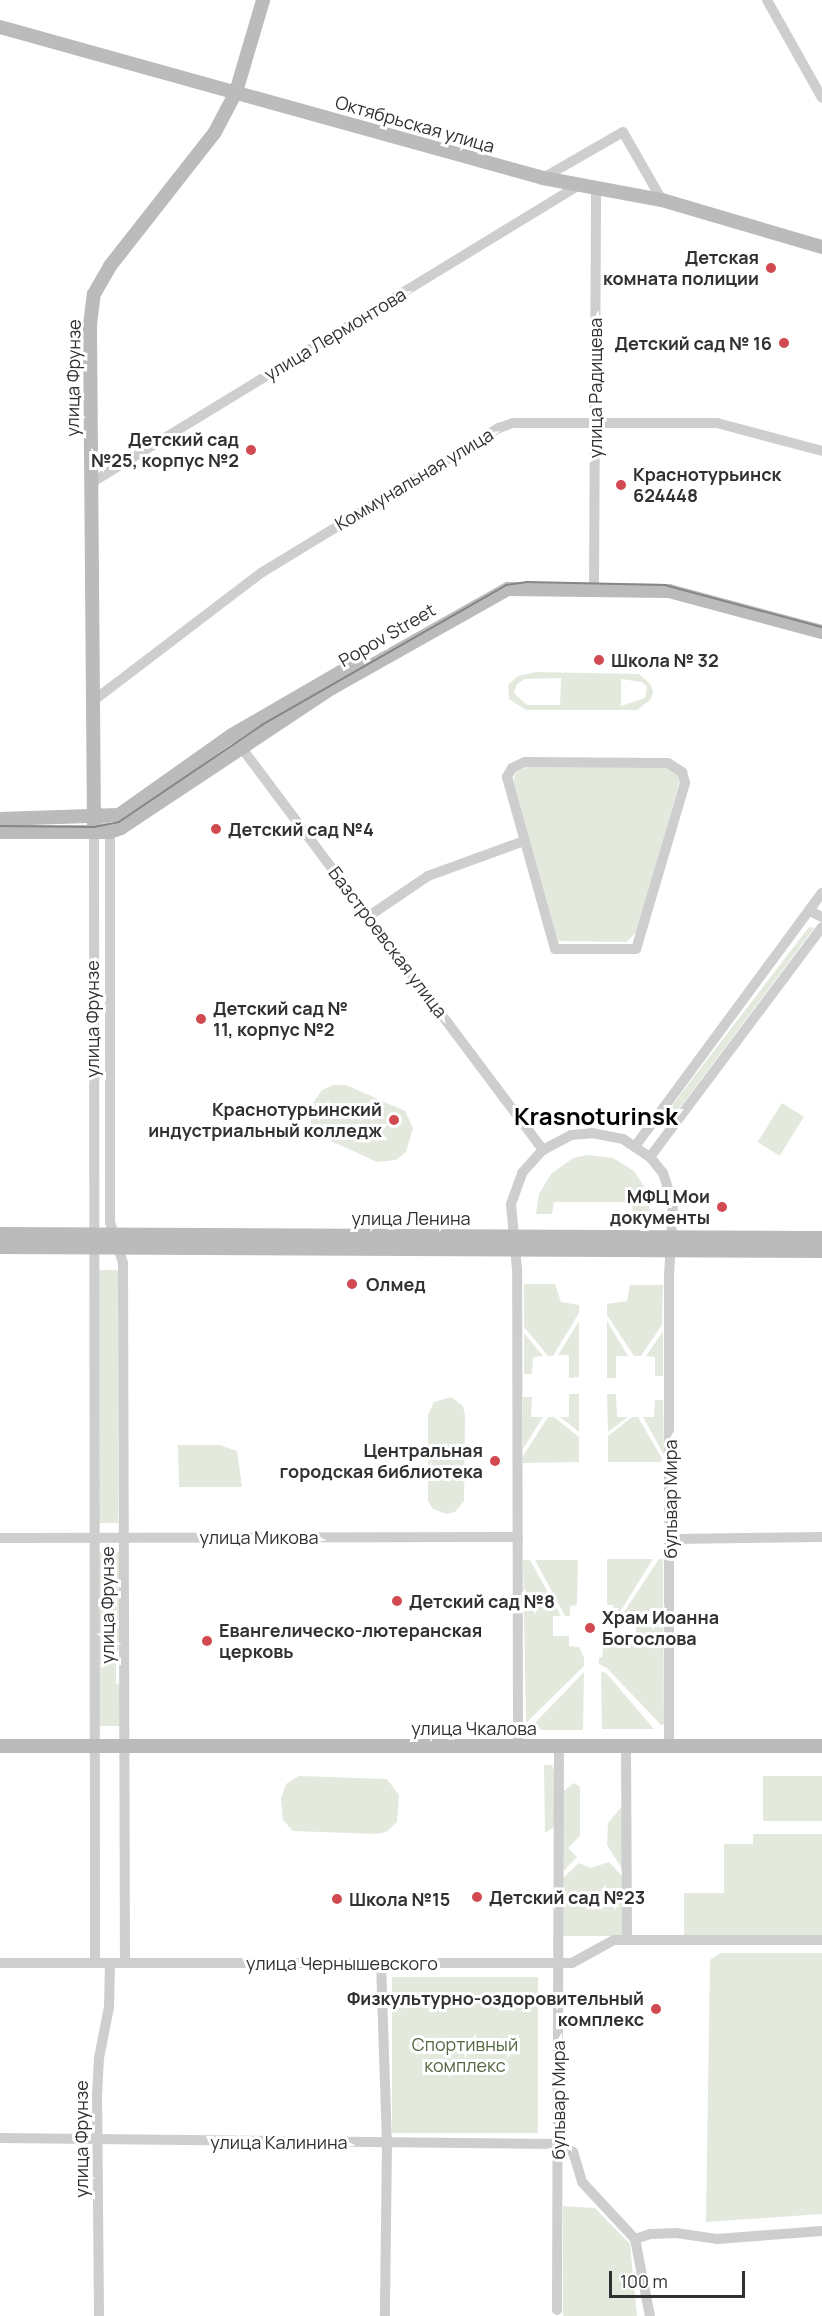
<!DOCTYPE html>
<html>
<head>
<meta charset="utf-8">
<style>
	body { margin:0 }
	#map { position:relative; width:822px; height:2316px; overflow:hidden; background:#fff; font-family:Manrope,sans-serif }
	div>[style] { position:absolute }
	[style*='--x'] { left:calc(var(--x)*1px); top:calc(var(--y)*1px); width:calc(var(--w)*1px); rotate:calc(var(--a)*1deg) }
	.green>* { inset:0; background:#e4e9de; transform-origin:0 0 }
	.street>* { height:10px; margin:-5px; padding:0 5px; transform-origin:5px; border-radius:5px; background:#cecece }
	.secondary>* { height:14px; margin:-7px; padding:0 7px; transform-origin:7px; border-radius:7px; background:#bbb }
	.tram>* { height:1.5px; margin:-0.75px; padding:0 0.75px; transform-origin:0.75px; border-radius:0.75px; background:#868686 }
	.dots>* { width:16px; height:16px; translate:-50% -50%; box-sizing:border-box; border:3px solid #fff; border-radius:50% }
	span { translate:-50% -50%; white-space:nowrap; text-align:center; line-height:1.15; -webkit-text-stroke:6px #fff; paint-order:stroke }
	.street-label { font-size:18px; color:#313131 }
	.poi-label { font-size:18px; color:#313131; font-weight:700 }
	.right { translate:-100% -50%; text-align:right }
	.left { translate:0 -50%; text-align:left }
	.park-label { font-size:18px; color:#546843 }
	.district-label { font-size:24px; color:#000; font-weight:700 }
	.scale { position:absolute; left:609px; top:2271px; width:136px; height:27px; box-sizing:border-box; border:3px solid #313131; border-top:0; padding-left:8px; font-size:18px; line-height:21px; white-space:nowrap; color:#313131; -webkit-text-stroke:4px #fff; paint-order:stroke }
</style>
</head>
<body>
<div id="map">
	<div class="green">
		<i style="clip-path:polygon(evenodd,536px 672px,639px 674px,651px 685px,653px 692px,651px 699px,637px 710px,526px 710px,509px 699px,508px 685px,518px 676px,536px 672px,561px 678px,560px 705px,527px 705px,514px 693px,517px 684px,525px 679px,561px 678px,536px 672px,621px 679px,642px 682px,647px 687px,645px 698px,621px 706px,621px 679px)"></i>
		<i style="clip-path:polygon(527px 767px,667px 767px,678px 775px,679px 784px,637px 931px,627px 942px,558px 941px,513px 781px,516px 772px)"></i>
		<i style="clip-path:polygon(809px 927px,814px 928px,673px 1117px,667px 1112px)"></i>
		<i style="clip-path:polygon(333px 1085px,346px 1085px,405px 1111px,413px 1128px,406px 1152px,396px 1160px,377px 1162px,318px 1135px,311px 1125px,311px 1106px,322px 1090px)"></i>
		<i style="left:782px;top:1103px;width:26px;height:46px;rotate:32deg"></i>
		<i style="clip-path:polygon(587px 1155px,613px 1158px,634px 1171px,647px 1191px,650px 1213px,633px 1214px,632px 1202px,554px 1202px,552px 1214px,536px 1214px,539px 1194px,551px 1174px,573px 1158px)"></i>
		<i style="left:99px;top:1270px;width:19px;height:253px"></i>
		<i style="clip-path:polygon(524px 1284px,555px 1284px,561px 1302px,579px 1305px,579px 1313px,553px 1356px,548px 1356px,524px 1327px)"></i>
		<i style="clip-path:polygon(630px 1285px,663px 1285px,662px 1325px,641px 1356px,634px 1356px,607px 1315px,607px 1304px,627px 1301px)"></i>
		<i style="clip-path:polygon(579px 1321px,579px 1377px,569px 1378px,569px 1355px,558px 1355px)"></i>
		<i style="clip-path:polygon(607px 1321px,628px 1356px,616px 1356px,616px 1378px,607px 1378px)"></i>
		<i style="clip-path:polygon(663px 1331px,663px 1376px,655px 1376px,655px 1357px,646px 1356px)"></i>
		<i style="clip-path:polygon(524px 1333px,543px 1356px,533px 1357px,532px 1374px,524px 1374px)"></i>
		<i style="clip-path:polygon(569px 1394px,579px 1394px,579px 1432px,560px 1417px,569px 1417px)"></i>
		<i style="clip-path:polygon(607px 1394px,616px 1394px,617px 1417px,628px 1417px,608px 1432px)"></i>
		<i style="clip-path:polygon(451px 1397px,463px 1406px,465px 1415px,464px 1501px,455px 1512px,446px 1514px,433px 1509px,428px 1501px,428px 1415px,434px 1402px)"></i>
		<i style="clip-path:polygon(523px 1397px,532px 1397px,531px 1417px,543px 1417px,523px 1449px)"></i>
		<i style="clip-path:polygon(655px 1400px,663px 1400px,664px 1455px,643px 1417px,654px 1417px)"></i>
		<i style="clip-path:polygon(548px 1417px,554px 1417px,579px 1437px,579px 1462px,523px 1463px,523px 1456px)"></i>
		<i style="clip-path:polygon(632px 1417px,638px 1417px,664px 1462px,608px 1462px,608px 1436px)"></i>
		<i style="clip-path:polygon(178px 1445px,220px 1445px,237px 1451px,242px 1487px,179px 1487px)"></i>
		<i style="clip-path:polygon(99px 1552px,123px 1552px,122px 1648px,116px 1651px,116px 1683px,121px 1686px,121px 1726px,99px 1726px)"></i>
		<i style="clip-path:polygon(607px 1559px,653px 1559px,618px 1615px,613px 1615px,613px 1605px,607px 1605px)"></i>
		<i style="clip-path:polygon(659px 1559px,663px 1559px,664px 1724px,661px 1725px,607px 1668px,599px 1664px,599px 1658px,602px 1657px,603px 1647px,614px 1647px,613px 1638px,636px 1637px,636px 1615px,622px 1615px)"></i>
		<i style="clip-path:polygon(523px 1560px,530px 1560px,561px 1616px,553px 1616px,553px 1636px,569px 1636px,569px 1646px,579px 1647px,584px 1658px,584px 1666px,526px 1723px)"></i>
		<i style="clip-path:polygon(535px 1560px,578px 1560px,577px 1605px,570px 1606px,570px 1616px,565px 1616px)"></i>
		<i style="clip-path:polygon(601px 1671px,607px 1674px,654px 1729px,602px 1729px)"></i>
		<i style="clip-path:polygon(584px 1672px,583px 1730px,531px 1730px,530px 1728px)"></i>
		<i style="clip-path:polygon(544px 1765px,552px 1765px,554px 1771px,554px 1827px,545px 1833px)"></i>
		<i style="clip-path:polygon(299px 1776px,387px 1779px,399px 1795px,397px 1822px,386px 1832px,376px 1834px,293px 1831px,283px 1820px,281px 1798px,286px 1784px)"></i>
		<i style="left:763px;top:1776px;width:59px;height:45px"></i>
		<i style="clip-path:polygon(574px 1783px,580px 1787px,580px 1836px,568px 1848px,577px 1857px,562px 1873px,562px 1792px)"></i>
		<i style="clip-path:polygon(623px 1805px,623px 1870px,607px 1845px,608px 1823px)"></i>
		<i style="clip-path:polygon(753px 1834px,822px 1834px,822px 1935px,684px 1935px,684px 1893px,724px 1893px,724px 1844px,753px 1844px)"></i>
		<i style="clip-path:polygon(609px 1862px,622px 1876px,623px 1936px,562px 1936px,562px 1879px,579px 1863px,591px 1868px)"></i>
		<i style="clip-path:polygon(720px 1953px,822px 1953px,822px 2214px,706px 2222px,710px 1960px)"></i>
		<i style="left:392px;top:1977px;width:146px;height:156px"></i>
		<i style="clip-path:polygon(563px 2206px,595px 2208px,630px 2244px,637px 2316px,563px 2316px)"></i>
	</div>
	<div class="street">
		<i style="--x:767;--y:0;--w:112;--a:60.7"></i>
		<i style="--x:543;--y:178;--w:92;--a:-29.9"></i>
		<i style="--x:623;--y:132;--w:78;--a:60.2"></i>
		<i style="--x:91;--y:483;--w:572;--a:-31.41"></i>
		<i style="--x:594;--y:588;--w:400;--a:-89.7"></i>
		<i style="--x:93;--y:701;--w:211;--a:-37.3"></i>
		<i style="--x:261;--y:573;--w:279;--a:-31.4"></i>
		<i style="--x:499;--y:428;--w:15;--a:-20"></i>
		<i style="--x:513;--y:423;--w:204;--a:0"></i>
		<i style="--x:717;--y:423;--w:109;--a:14.9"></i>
		<i style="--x:232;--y:735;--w:519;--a:53.15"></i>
		<i style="--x:525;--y:762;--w:143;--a:0.4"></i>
		<i style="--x:668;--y:763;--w:17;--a:33"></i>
		<i style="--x:682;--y:772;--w:11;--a:75"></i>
		<i style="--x:685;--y:783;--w:173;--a:106.4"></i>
		<i style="--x:636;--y:949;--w:81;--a:180"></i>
		<i style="--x:555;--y:949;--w:179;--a:-105.6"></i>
		<i style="--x:507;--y:777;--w:10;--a:-61"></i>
		<i style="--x:512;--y:768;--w:14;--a:-25"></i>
		<i style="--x:98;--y:811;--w:24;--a:60"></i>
		<i style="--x:110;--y:832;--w:390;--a:90"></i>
		<i style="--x:110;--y:1222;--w:43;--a:72.4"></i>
		<i style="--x:123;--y:1263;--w:700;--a:89.84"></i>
		<i style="--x:94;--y:832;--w:1131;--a:89.95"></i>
		<i style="--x:810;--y:911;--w:13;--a:27"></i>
		<i style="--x:369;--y:916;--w:71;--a:-34.1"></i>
		<i style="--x:428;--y:876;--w:102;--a:-20"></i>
		<i style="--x:636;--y:1145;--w:313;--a:-53.6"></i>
		<i style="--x:650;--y:1157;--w:287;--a:-53.2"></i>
		<i style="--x:0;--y:1538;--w:518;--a:-0.11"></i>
		<i style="--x:671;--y:1539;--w:151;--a:-0.8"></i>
		<i style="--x:518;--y:1746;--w:477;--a:-90.1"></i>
		<i style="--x:517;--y:1269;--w:65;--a:-95.3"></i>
		<i style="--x:511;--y:1204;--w:33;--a:-70"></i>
		<i style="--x:522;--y:1173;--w:31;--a:-48"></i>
		<i style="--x:543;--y:1150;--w:32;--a:-28"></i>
		<i style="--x:571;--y:1135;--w:21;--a:-5"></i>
		<i style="--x:592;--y:1133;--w:32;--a:11"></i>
		<i style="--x:623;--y:1139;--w:32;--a:34"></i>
		<i style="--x:650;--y:1157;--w:21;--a:51"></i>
		<i style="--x:663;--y:1173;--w:32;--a:72"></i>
		<i style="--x:673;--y:1203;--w:74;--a:93.1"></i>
		<i style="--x:669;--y:1277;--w:469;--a:90"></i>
		<i style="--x:626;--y:1746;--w:194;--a:89.7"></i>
		<i style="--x:0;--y:1963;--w:572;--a:0"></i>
		<i style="--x:572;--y:1963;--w:48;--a:-28.7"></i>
		<i style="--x:614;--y:1940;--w:208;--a:0"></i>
		<i style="--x:381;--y:1963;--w:180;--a:88.1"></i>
		<i style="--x:387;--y:2143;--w:173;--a:90.7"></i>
		<i style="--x:0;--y:2138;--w:557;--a:0.62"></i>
		<i style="--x:557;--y:2144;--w:18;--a:27"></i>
		<i style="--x:573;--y:2152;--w:31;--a:73"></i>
		<i style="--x:582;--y:2182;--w:78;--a:47.1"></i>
		<i style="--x:635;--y:2239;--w:78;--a:79"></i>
		<i style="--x:635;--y:2239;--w:16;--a:-18"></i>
		<i style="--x:650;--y:2234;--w:26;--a:-2"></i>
		<i style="--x:676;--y:2233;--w:41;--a:8.3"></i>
		<i style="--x:717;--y:2239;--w:105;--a:-4.4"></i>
		<i style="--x:557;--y:2310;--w:564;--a:-89.8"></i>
		<i style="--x:99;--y:2316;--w:220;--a:-90.5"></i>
		<i style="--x:97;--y:2096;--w:38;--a:-87"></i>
		<i style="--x:99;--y:2058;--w:52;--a:-78.9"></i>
		<i style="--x:109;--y:2007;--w:44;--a:-88.7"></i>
	</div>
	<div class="secondary">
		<i style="--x:0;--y:27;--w:564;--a:15.54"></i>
		<i style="--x:543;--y:178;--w:121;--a:10.5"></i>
		<i style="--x:662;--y:200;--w:167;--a:16.4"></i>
		<i style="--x:0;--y:819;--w:119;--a:-1.9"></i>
		<i style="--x:119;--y:815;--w:138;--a:-35.3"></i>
		<i style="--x:232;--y:735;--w:146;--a:-30.1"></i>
		<i style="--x:94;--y:827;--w:502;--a:-90.46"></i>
		<i style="--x:90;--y:325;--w:31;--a:-83"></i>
		<i style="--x:94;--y:294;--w:32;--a:-60"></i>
		<i style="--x:110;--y:266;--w:170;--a:-51.9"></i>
		<i style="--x:215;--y:132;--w:45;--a:-62.3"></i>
		<i style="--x:236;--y:92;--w:96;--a:-73.6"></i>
		<i style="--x:0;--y:832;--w:110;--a:0"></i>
		<i style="--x:110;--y:832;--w:12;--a:-20"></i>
		<i style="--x:121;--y:828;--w:253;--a:-33.6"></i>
		<i style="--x:332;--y:688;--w:202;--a:-29.4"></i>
		<i style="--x:508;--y:589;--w:161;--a:0.7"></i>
		<i style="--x:669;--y:591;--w:158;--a:15"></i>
		<i style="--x:0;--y:1234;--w:822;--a:0.28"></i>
		<i style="--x:0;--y:1247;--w:822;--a:0.28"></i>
		<i style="--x:0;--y:1746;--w:822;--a:0"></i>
	</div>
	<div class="tram">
		<i style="--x:0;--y:826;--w:94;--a:0.6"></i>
		<i style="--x:94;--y:827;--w:25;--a:-11"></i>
		<i style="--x:119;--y:822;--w:173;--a:-34.1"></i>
		<i style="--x:262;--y:725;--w:281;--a:-29.8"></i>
		<i style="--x:506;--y:585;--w:21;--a:-8"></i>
		<i style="--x:527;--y:582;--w:138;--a:1.2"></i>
		<i style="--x:665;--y:585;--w:163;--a:15"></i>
	</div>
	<div class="dots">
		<i style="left:771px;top:268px;background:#d24a51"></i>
		<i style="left:784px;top:343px;background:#d24a51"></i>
		<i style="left:251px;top:450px;background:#d24a51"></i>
		<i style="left:621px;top:485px;background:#d24a51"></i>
		<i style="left:599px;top:660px;background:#d24a51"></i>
		<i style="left:216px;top:829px;background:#d24a51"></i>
		<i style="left:201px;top:1019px;background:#d24a51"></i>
		<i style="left:394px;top:1120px;background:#d24a51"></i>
		<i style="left:722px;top:1207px;background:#d24a51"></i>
		<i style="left:352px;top:1284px;background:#d24a51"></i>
		<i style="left:495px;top:1461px;background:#d24a51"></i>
		<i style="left:397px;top:1601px;background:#d24a51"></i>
		<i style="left:590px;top:1628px;background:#d24a51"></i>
		<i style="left:207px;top:1641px;background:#d24a51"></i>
		<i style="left:477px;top:1897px;background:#d24a51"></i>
		<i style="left:337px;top:1899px;background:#d24a51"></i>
		<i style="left:656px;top:2009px;background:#d24a51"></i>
	</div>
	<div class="street-label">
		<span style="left:415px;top:124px;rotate:16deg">Октябрьская улица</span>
		<span style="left:335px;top:334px;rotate:-31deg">улица Лермонтова</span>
		<span style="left:73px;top:378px;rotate:-89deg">улица Фрунзе</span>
		<span style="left:595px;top:388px;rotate:-90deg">улица Радищева</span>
		<span style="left:414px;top:479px;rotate:-31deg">Коммунальная улица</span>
		<span style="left:387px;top:635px;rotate:-30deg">Popov Street</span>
		<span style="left:388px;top:942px;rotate:53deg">Базстроевская улица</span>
		<span style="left:92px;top:1019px;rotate:-90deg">улица Фрунзе</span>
		<span style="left:411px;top:1218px">улица Ленина</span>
		<span style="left:670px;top:1499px;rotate:-90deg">бульвар Мира</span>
		<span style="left:259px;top:1537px">улица Микова</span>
		<span style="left:107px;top:1605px;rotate:-90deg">улица Фрунзе</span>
		<span style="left:474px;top:1728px">улица Чкалова</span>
		<span style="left:342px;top:1963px">улица Чернышевского</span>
		<span style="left:558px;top:2100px;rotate:-90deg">бульвар Мира</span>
		<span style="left:81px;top:2139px;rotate:-90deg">улица Фрунзе</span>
		<span style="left:279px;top:2142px">улица Калинина</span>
	</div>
	<div class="poi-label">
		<span class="right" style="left:759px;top:268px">Детская<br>комната полиции</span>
		<span class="right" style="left:772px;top:343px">Детский сад № 16</span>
		<span class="right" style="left:239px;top:450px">Детский сад<br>№25, корпус №2</span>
		<span class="left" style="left:633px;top:485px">Краснотурьинск<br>624448</span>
		<span class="left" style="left:611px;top:660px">Школа № 32</span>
		<span class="left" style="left:228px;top:829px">Детский сад №4</span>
		<span class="left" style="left:213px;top:1019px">Детский сад №<br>11, корпус №2</span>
		<span class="right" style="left:382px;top:1120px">Краснотурьинский<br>индустриальный колледж</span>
		<span class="right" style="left:710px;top:1207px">МФЦ Мои<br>документы</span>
		<span class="left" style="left:366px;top:1284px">Олмед</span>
		<span class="right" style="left:483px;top:1461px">Центральная<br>городская библиотека</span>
		<span class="left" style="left:409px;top:1601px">Детский сад №8</span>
		<span class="left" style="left:602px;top:1628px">Храм Иоанна<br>Богослова</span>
		<span class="left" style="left:219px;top:1641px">Евангелическо-лютеранская<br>церковь</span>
		<span class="left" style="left:489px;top:1897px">Детский сад №23</span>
		<span class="left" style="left:349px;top:1899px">Школа №15</span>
		<span class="right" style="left:644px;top:2009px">Физкультурно-оздоровительный<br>комплекс</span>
	</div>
	<div class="park-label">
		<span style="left:465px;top:2055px">Спортивный<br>комплекс</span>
	</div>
	<div class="district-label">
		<span style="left:596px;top:1116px">Krasnoturinsk</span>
	</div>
	<div class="scale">100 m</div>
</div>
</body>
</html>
